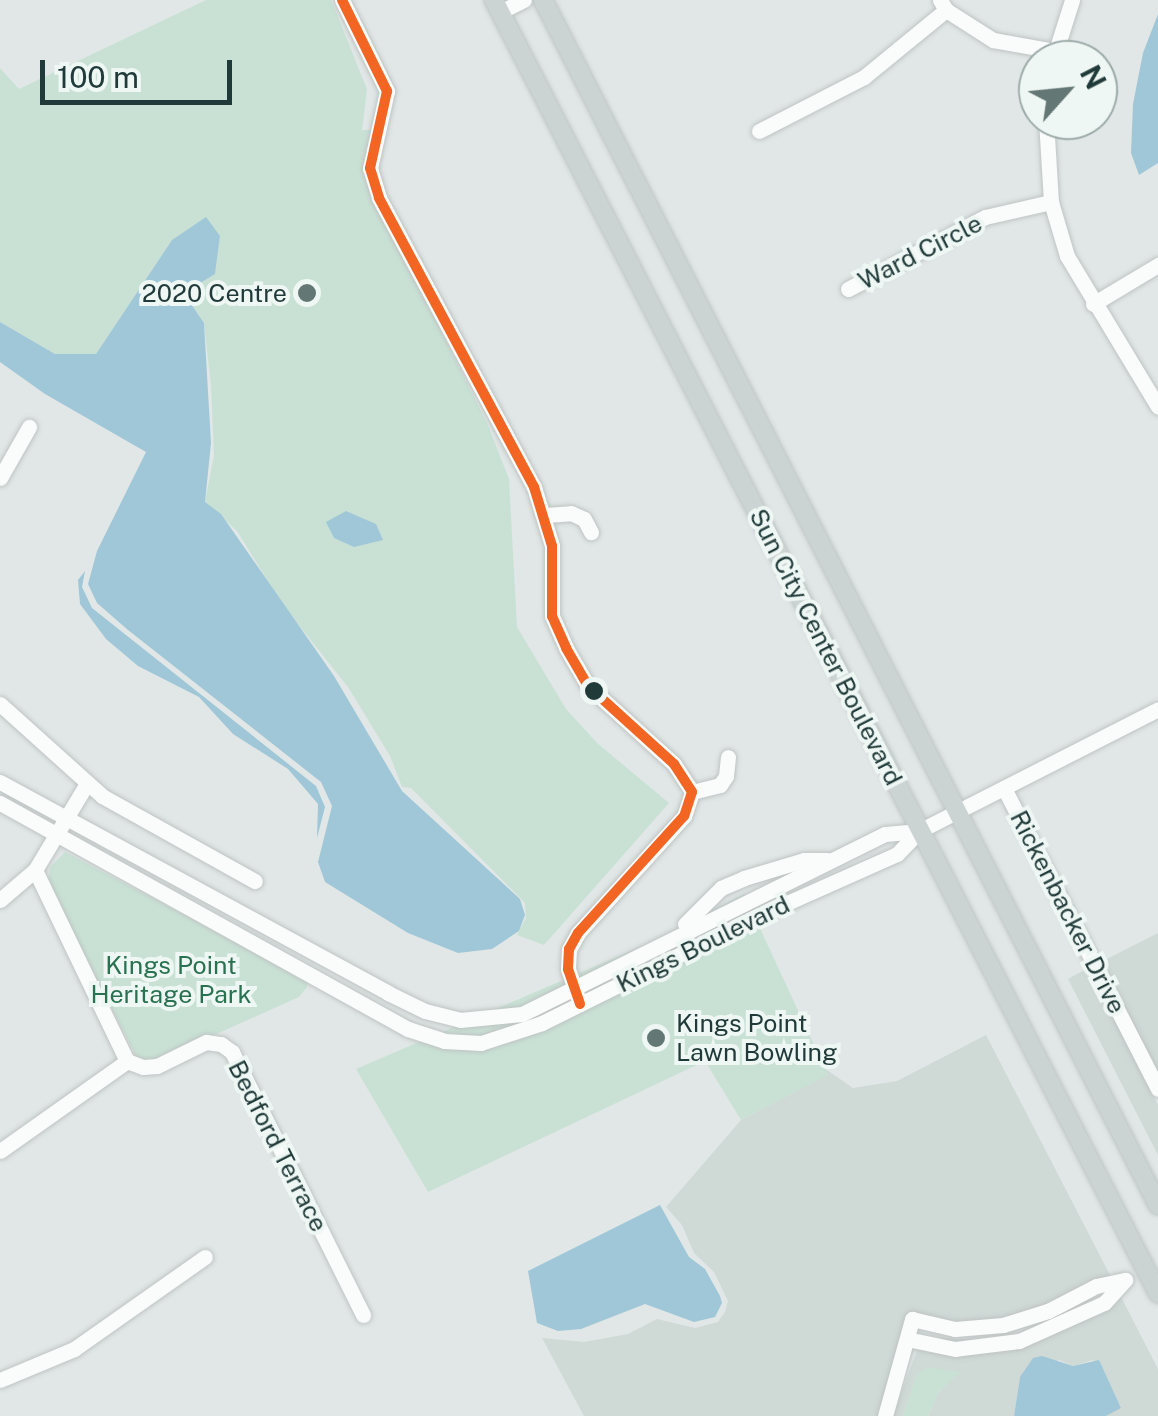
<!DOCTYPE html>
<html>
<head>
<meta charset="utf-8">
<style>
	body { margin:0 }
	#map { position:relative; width:1158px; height:1416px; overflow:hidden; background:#e1e7e6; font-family:"Public Sans",sans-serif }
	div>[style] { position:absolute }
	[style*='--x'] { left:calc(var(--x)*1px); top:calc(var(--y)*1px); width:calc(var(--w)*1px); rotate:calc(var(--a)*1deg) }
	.built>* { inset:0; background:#cfd9d6 }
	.green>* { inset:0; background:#c9e1d5 }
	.water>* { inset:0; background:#a0c7d7 }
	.roads { filter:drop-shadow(0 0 2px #bec4c3) drop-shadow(0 0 2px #bec4c3) }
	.minor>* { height:15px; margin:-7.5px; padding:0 7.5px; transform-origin:7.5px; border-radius:7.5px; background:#fafbfb }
	.major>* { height:18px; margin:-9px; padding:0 9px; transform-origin:9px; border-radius:9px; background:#ccd4d3 }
	.bus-1>* { height:10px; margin:-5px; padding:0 5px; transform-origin:5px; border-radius:5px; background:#f26522 }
	.dots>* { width:28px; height:28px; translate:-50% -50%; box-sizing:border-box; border:5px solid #eff7f4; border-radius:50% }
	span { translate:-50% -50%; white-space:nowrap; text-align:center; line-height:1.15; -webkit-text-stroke:8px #eff7f4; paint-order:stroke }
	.street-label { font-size:25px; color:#1f3a38 }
	.poi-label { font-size:25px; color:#1f3a38 }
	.right { translate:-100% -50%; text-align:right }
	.left { translate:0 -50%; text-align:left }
	.park-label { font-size:25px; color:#297251 }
	.north { position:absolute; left:1018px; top:40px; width:100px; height:100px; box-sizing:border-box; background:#eff7f4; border:2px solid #9caba9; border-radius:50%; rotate:63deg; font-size:28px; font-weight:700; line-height:40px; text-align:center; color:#1f3a38 }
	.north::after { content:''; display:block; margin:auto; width:35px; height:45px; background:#637775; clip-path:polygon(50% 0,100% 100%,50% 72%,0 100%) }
	.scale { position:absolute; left:40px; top:60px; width:192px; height:45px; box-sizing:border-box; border:5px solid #1f3a38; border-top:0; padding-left:12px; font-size:30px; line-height:35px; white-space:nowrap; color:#1f3a38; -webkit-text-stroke:8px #eff7f4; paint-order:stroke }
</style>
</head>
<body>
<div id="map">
	<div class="built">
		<i style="clip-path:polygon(1158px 933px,1158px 1072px,1101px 962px)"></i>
		<i style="clip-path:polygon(1088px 968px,1158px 1105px,1158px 1155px,1068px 979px)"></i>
		<i style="clip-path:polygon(986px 1035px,1112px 1279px,1004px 1327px,914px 1322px,878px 1416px,584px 1416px,542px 1338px,584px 1342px,628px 1334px,657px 1319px,695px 1328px,718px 1322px,725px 1312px,728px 1301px,714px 1272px,694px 1253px,682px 1225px,666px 1207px,741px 1120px,827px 1075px,824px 1068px,853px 1088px,897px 1081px)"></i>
		<i style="clip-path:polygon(1118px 1291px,1158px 1369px,1158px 1416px,1106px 1416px,1121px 1407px,1093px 1360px,1073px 1366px,1059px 1360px,1020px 1377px,1014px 1416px,928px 1416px,939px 1392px,960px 1372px,917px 1374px,903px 1416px,893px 1416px,922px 1337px,1003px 1341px)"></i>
	</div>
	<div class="green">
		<i style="clip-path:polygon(206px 0,331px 0,367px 89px,362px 130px,373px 130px,368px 185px,487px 423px,509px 479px,517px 627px,566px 709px,597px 743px,669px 803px,544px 945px,517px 935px,526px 918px,525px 903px,411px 788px,402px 787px,390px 756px,348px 687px,282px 604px,237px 531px,205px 502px,214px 455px,211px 386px,204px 323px,191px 304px,197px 285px,215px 273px,220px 236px,172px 240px,96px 354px,55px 354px,0 322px,0 68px,19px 89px)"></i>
		<i style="clip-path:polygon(65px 852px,308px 980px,307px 987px,299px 997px,154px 1062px,144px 1062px,136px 1056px,48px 884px,50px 867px)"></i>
		<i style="clip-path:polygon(744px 894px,828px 1075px,741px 1120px,705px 1061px,428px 1192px,356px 1069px,647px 944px)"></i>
		<i style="clip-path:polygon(927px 1367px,961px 1372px,939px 1392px,928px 1416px,903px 1416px,917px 1374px)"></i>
	</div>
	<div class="water">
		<i style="clip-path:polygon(1158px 14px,1158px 163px,1139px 175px,1131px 153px,1133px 104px,1143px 53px)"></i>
		<i style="clip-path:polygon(206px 217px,220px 236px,215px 274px,197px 285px,191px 304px,204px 323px,211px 443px,205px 502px,221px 514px,334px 676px,402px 791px,520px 899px,525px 915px,519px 931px,492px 949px,458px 953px,408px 933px,325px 882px,318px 862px,332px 806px,321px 782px,128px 630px,97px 603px,88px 584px,97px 551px,146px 452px,45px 394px,0 362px,0 322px,55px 354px,96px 354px,172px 240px)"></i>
		<i style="clip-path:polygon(346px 511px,376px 524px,383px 540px,354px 547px,334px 538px,326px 522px)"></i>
		<i style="clip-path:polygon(85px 571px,82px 587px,92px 608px,316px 786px,325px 807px,317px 838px,318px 804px,288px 769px,233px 734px,199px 697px,138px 666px,106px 639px,80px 604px,78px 580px)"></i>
		<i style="clip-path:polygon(660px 1205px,689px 1257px,705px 1269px,720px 1296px,722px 1303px,715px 1317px,694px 1322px,645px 1304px,581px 1329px,558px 1331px,537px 1323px,528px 1271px)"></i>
		<i style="clip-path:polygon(1042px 1356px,1073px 1366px,1099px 1360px,1121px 1408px,1106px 1416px,1014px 1416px,1020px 1377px,1033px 1358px)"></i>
	</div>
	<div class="roads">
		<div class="minor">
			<i style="--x:342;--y:0;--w:102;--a:63.7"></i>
			<i style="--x:387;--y:91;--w:79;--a:102.4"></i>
			<i style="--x:370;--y:168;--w:31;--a:73"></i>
			<i style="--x:379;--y:198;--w:328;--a:61.8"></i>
			<i style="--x:534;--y:487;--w:62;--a:73"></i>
			<i style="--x:552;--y:546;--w:70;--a:90"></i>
			<i style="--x:552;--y:616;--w:35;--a:66"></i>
			<i style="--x:566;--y:648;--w:44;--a:59.9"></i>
			<i style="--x:588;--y:686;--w:116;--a:42.2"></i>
			<i style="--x:674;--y:764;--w:33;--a:57"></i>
			<i style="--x:692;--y:792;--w:25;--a:108"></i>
			<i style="--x:684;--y:816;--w:158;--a:132.2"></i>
			<i style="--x:578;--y:933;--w:18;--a:119"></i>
			<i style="--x:569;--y:949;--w:20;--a:93"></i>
			<i style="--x:568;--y:969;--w:37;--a:71"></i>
			<i style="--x:940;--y:0;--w:12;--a:59"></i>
			<i style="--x:946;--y:10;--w:56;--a:32.6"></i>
			<i style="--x:993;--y:40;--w:62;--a:10.2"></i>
			<i style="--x:500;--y:12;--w:27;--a:-27"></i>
			<i style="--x:1053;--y:60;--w:63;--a:-72.4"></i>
			<i style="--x:1046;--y:120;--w:82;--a:86.5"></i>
			<i style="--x:1051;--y:202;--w:56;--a:73.5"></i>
			<i style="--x:1067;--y:256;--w:176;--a:58.9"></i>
			<i style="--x:759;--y:131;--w:118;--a:-27.2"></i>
			<i style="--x:864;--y:77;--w:106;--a:-39.3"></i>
			<i style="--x:848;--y:289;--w:155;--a:-27.7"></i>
			<i style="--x:985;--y:217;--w:68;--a:-12.8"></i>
			<i style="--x:1093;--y:304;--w:76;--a:-31"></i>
			<i style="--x:0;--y:478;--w:59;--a:-60.4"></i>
			<i style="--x:545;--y:515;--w:26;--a:-4"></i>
			<i style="--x:571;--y:513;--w:14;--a:25"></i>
			<i style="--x:584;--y:519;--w:15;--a:62"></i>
			<i style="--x:0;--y:704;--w:137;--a:42"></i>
			<i style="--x:102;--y:796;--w:175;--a:29.1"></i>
			<i style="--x:0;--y:782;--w:442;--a:28.5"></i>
			<i style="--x:388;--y:993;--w:41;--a:25.9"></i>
			<i style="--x:425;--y:1011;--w:36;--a:14"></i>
			<i style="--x:460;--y:1020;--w:62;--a:-5.5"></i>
			<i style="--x:522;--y:1014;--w:405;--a:-26.4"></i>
			<i style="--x:885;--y:834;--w:34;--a:-5"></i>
			<i style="--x:1004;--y:788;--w:338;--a:62.9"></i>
			<i style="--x:692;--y:792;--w:29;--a:-14"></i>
			<i style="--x:720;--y:785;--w:11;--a:-56"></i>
			<i style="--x:726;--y:776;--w:19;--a:-84"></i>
			<i style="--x:0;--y:803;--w:466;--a:29"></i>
			<i style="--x:408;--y:1029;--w:38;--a:18"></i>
			<i style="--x:444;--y:1041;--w:37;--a:3"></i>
			<i style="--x:481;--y:1043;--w:64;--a:-18.2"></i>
			<i style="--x:542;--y:1023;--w:243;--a:-26.4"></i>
			<i style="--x:760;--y:915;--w:150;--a:-24"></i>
			<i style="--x:897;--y:854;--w:32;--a:-46"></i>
			<i style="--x:919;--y:831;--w:268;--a:-27"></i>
			<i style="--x:35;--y:870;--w:212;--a:64.3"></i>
			<i style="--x:127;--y:1061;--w:17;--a:21"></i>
			<i style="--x:143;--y:1067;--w:14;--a:-4"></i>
			<i style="--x:157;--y:1066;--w:55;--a:-26.1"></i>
			<i style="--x:206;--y:1042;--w:15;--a:8"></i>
			<i style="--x:221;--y:1044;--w:14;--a:36"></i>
			<i style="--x:232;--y:1052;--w:294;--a:63.5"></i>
			<i style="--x:0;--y:900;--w:46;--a:-40.6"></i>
			<i style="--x:35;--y:870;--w:99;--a:-59"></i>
			<i style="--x:685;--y:924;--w:51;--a:-45"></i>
			<i style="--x:721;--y:888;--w:25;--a:-23"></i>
			<i style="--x:744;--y:878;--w:63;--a:-16.7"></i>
			<i style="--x:804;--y:860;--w:23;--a:0"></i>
			<i style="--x:0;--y:1151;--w:156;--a:-35.3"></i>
			<i style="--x:0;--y:1380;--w:80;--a:-22.7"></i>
			<i style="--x:74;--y:1349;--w:160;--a:-35.1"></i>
			<i style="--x:885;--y:1416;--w:101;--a:-74.4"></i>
			<i style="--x:912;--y:1319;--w:44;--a:13.1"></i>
			<i style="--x:955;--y:1329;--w:48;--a:-4.8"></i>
			<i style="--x:1003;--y:1325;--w:47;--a:-17.3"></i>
			<i style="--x:1048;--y:1311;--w:54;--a:-27.5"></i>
			<i style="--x:1096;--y:1286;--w:30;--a:-12"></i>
			<i style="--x:1125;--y:1280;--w:31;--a:132"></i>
			<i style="--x:1104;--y:1303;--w:93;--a:155.9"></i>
			<i style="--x:1019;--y:1341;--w:64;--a:172.9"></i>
			<i style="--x:955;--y:1349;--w:49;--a:-168.2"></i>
		</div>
		<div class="major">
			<i style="--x:494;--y:0;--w:1454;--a:62.82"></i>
			<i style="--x:543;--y:0;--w:1353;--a:62.96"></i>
		</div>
	</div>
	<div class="bus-1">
		<i style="--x:342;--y:0;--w:102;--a:63.7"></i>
		<i style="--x:387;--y:91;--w:79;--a:102.4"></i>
		<i style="--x:370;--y:168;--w:31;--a:73"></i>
		<i style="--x:379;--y:198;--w:328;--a:61.8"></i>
		<i style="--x:534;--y:487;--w:62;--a:73"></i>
		<i style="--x:552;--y:546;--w:70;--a:90"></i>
		<i style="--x:552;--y:616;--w:35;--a:66"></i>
		<i style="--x:566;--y:648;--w:44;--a:59.9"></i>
		<i style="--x:588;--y:686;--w:116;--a:42.2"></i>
		<i style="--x:674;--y:764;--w:33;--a:57"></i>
		<i style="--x:692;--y:792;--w:25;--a:108"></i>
		<i style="--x:684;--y:816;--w:158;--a:132.2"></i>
		<i style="--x:578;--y:933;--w:18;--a:119"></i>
		<i style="--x:569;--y:949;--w:20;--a:93"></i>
		<i style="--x:568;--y:969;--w:37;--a:71"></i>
	</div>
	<div class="dots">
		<i style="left:307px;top:293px;background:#637775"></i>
		<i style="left:594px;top:691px;background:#1f3a38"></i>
		<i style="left:656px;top:1038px;background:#637775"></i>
	</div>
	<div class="street-label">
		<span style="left:920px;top:252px;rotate:-27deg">Ward Circle</span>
		<span style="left:826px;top:647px;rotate:63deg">Sun City Center Boulevard</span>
		<span style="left:1068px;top:912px;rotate:63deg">Rickenbacker Drive</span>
		<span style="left:703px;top:944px;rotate:-26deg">Kings Boulevard</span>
		<span style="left:278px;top:1146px;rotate:63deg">Bedford Terrace</span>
	</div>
	<div class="poi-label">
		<span class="right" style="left:287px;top:293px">2020 Centre</span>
		<span class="left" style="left:676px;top:1038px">Kings Point<br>Lawn Bowling</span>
	</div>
	<div class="park-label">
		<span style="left:171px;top:980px">Kings Point<br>Heritage Park</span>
	</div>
	<div class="north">N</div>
	<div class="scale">100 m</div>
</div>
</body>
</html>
